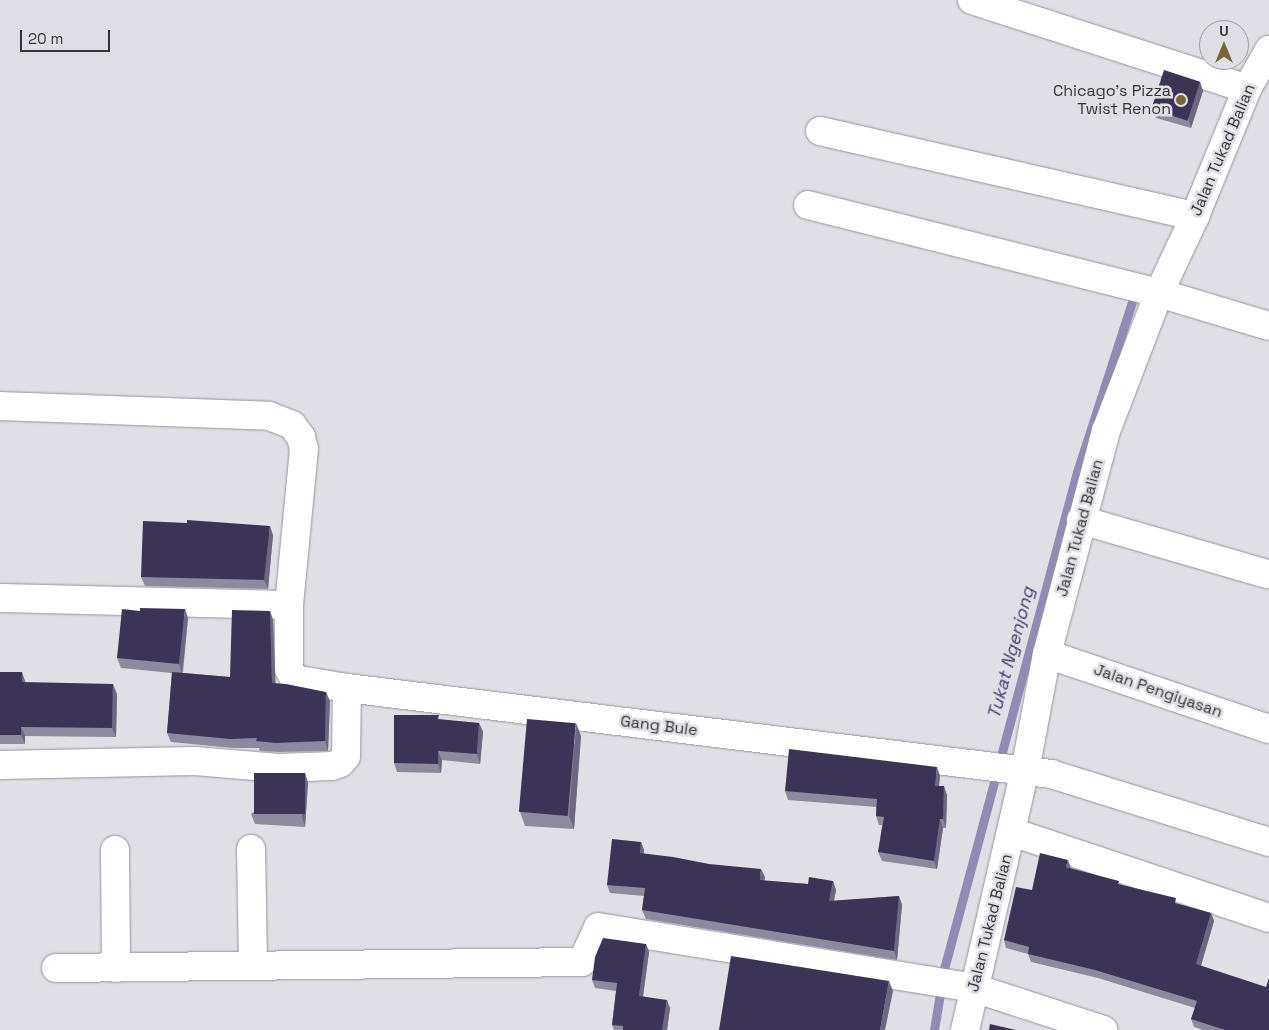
<!DOCTYPE html>
<html>
<head>
<meta charset="utf-8">
<style>
	body { margin:0 }
	#map { position:relative; width:1269px; height:1030px; overflow:hidden; background:#e0dfe6; font-family:"Space Grotesk",sans-serif }
	div>[style] { position:absolute }
	[style*='--x'] { left:calc(var(--x)*1px); top:calc(var(--y)*1px); width:calc(var(--w)*1px); rotate:calc(var(--a)*1deg) }
	.stream>* { height:9px; margin:-4.5px; padding:0 4.5px; transform-origin:4.5px; border-radius:4.5px; background:#938bb4 }
	.roads { filter:drop-shadow(0 0 1px #96959b) drop-shadow(0 0 1px #96959b) }
	.minor>* { height:28px; margin:-14px; padding:0 14px; transform-origin:14px; border-radius:14px; background:#fff }
	.wall>* { inset:0; background:#8e8a9e }
	.shaded-wall>* { inset:0; background:#6d6781 }
	.building>* { inset:0; background:#3c3456; transform-origin:0 0 }
	.dots>* { width:14px; height:14px; translate:-50% -50%; box-sizing:border-box; border:2px solid #e0dfe6; border-radius:50% }
	span { translate:-50% -50%; white-space:nowrap; text-align:center; line-height:1.15; -webkit-text-stroke:5px #e0dfe6; paint-order:stroke }
	.poi-label { font-size:16px; color:#353437 }
	.right { translate:-100% -50%; text-align:right }
	.street-label { font-size:16px; color:#353437 }
	.water-label { font-size:18px; color:#483a70; font-style:italic }
	.north { position:absolute; left:1199px; top:20px; width:50px; height:50px; box-sizing:border-box; background:#e0dfe6; border:1px solid #9c9ba0; border-radius:50%; rotate:0deg; font-size:14px; font-weight:700; line-height:20px; text-align:center; color:#353437 }
	.north::after { content:''; display:block; margin:auto; width:18px; height:22px; background:#7a6535; clip-path:polygon(50% 0,100% 100%,50% 72%,0 100%) }
	.scale { position:absolute; left:20px; top:30px; width:90px; height:22px; box-sizing:border-box; border:2px solid #353437; border-top:0; padding-left:6px; font-size:15px; line-height:18px; white-space:nowrap; color:#353437; -webkit-text-stroke:4px #e0dfe6; paint-order:stroke }
</style>
</head>
<body>
<div id="map">
	<div class="stream">
		<i style="--x:934;--y:1030;--w:62;--a:-80.7"></i>
		<i style="--x:944;--y:969;--w:514;--a:-75.02"></i>
		<i style="--x:1077;--y:472;--w:192;--a:-72.1"></i>
	</div>
	<div class="roads">
		<div class="minor">
			<i style="--x:972;--y:0;--w:289;--a:17.9"></i>
			<i style="--x:820;--y:131;--w:385;--a:12.8"></i>
			<i style="--x:808;--y:205;--w:362;--a:14.1"></i>
			<i style="--x:1159;--y:293;--w:115;--a:16.7"></i>
			<i style="--x:0;--y:406;--w:269;--a:2.1"></i>
			<i style="--x:269;--y:416;--w:25;--a:21"></i>
			<i style="--x:292;--y:425;--w:15;--a:53"></i>
			<i style="--x:301;--y:437;--w:12;--a:76"></i>
			<i style="--x:304;--y:449;--w:157;--a:95.5"></i>
			<i style="--x:289;--y:605;--w:64;--a:90"></i>
			<i style="--x:289;--y:669;--w:9;--a:63"></i>
			<i style="--x:293;--y:677;--w:7;--a:27"></i>
			<i style="--x:299;--y:680;--w:49;--a:9.5"></i>
			<i style="--x:347;--y:688;--w:709;--a:6.96"></i>
			<i style="--x:1051;--y:774;--w:228;--a:17.3"></i>
			<i style="--x:1081;--y:520;--w:194;--a:16.2"></i>
			<i style="--x:0;--y:598;--w:289;--a:1.4"></i>
			<i style="--x:1047;--y:654;--w:234;--a:18.7"></i>
			<i style="--x:0;--y:765;--w:195;--a:-1.2"></i>
			<i style="--x:195;--y:761;--w:84;--a:4.8"></i>
			<i style="--x:279;--y:768;--w:53;--a:-2.2"></i>
			<i style="--x:332;--y:766;--w:9;--a:-21"></i>
			<i style="--x:340;--y:763;--w:9;--a:-49"></i>
			<i style="--x:346;--y:756;--w:68;--a:-89.2"></i>
			<i style="--x:1012;--y:832;--w:271;--a:18.5"></i>
			<i style="--x:251;--y:849;--w:117;--a:89"></i>
			<i style="--x:115;--y:850;--w:118;--a:89.5"></i>
			<i style="--x:56;--y:968;--w:526;--a:-0.65"></i>
			<i style="--x:582;--y:962;--w:38;--a:-65"></i>
			<i style="--x:598;--y:927;--w:381;--a:9.2"></i>
			<i style="--x:974;--y:988;--w:136;--a:18"></i>
			<i style="--x:965;--y:1030;--w:266;--a:-77"></i>
			<i style="--x:1025;--y:771;--w:119;--a:-79.4"></i>
			<i style="--x:1047;--y:654;--w:231;--a:-75.2"></i>
			<i style="--x:1106;--y:431;--w:148;--a:-69"></i>
			<i style="--x:1159;--y:293;--w:85;--a:-64.9"></i>
			<i style="--x:1195;--y:216;--w:137;--a:-67.7"></i>
			<i style="--x:1247;--y:89;--w:45;--a:-60.6"></i>
		</div>
	</div>
	<div class="wall">
		<i style="clip-path:polygon(1200px 82px,1203px 91px,1191px 128px,1156px 118px,1153px 109px)"></i>
		<i style="clip-path:polygon(273px 535px,268px 589px,145px 586px,141px 577px)"></i>
		<i style="clip-path:polygon(270px 611px,273px 620px,275px 683px,330px 701px,328px 751px,279px 752px,260px 751px,259px 748px,233px 748px,171px 742px,167px 733px,172px 673px,121px 668px,117px 658px,188px 618px,183px 673px,230px 677px)"></i>
		<i style="clip-path:polygon(0 672px,25px 681px,25px 683px,117px 694px,116px 737px,25px 736px,25px 744px,0 744px)"></i>
		<i style="clip-path:polygon(440px 720px,479px 723px,483px 732px,480px 764px,442px 760px,441px 773px,397px 772px,394px 763px)"></i>
		<i style="clip-path:polygon(581px 736px,574px 829px,525px 826px,520px 812px)"></i>
		<i style="clip-path:polygon(305px 773px,308px 783px,305px 827px,255px 824px,251px 814px)"></i>
		<i style="clip-path:polygon(940px 776px,939px 786px,947px 795px,946px 828px,943px 828px,937px 869px,882px 861px,878px 852px,882px 825px,879px 825px,876px 816px,876px 807px,788px 800px,785px 791px)"></i>
		<i style="clip-path:polygon(641px 842px,644px 850px,644px 854px,765px 877px,764px 881px,808px 884px,833px 881px,836px 890px,834px 901px,899px 896px,902px 905px,897px 960px,646px 919px,642px 910px,644px 896px,610px 893px,607px 885px)"></i>
		<i style="clip-path:polygon(1070px 868px,1178px 904px,1211px 913px,1214px 921px,1201px 966px,1269px 1030px,1203px 1030px,1194px 1027px,1191px 1019px,1195px 1008px,1098px 978px,1031px 962px,1028px 954px,1006px 948px,1004px 940px,1032px 890px)"></i>
		<i style="clip-path:polygon(646px 944px,649px 952px,643px 996px,670px 1008px,667px 1030px,614px 1030px,612px 1025px,616px 991px,595px 988px,592px 980px)"></i>
	</div>
	<div class="shaded-wall">
		<i style="clip-path:polygon(1200px 82px,1203px 91px,1191px 128px,1188px 118px)"></i>
		<i style="clip-path:polygon(270px 526px,273px 535px,268px 589px,264px 580px)"></i>
		<i style="clip-path:polygon(185px 609px,188px 618px,182px 674px,179px 664px)"></i>
		<i style="clip-path:polygon(270px 611px,273px 620px,276px 693px,272px 683px)"></i>
		<i style="clip-path:polygon(22px 672px,25px 681px,25px 692px,22px 682px)"></i>
		<i style="clip-path:polygon(113px 684px,117px 694px,116px 737px,112px 728px)"></i>
		<i style="clip-path:polygon(326px 692px,330px 701px,328px 751px,325px 741px)"></i>
		<i style="clip-path:polygon(479px 723px,483px 732px,480px 764px,477px 754px)"></i>
		<i style="clip-path:polygon(576px 723px,581px 736px,574px 829px,569px 816px)"></i>
		<i style="clip-path:polygon(21px 727px,25px 736px,25px 744px,21px 735px)"></i>
		<i style="clip-path:polygon(438px 751px,442px 760px,441px 773px,438px 764px)"></i>
		<i style="clip-path:polygon(937px 767px,940px 776px,938px 795px,935px 786px)"></i>
		<i style="clip-path:polygon(305px 773px,308px 783px,305px 827px,302px 817px)"></i>
		<i style="clip-path:polygon(944px 786px,947px 795px,946px 828px,943px 819px)"></i>
		<i style="clip-path:polygon(940px 819px,943px 828px,937px 869px,934px 861px)"></i>
		<i style="clip-path:polygon(641px 842px,644px 850px,643px 862px,640px 853px)"></i>
		<i style="clip-path:polygon(1068px 860px,1071px 868px,1066px 867px)"></i>
		<i style="clip-path:polygon(761px 869px,765px 877px,763px 889px,760px 880px)"></i>
		<i style="clip-path:polygon(833px 881px,836px 890px,832px 910px,829px 901px)"></i>
		<i style="clip-path:polygon(899px 896px,902px 905px,897px 960px,894px 951px)"></i>
		<i style="clip-path:polygon(1211px 913px,1214px 921px,1199px 972px,1196px 964px)"></i>
		<i style="clip-path:polygon(646px 944px,649px 952px,642px 1004px,639px 996px)"></i>
		<i style="clip-path:polygon(889px 981px,893px 991px,885px 1030px,880px 1030px)"></i>
		<i style="clip-path:polygon(667px 1000px,670px 1008px,667px 1030px,662px 1030px)"></i>
	</div>
	<div class="building">
		<i style="left:1164px;top:70px;width:38px;height:41px;rotate:18deg"></i>
		<i style="clip-path:polygon(187px 520px,270px 526px,264px 580px,141px 577px,143px 521px,187px 523px)"></i>
		<i style="clip-path:polygon(140px 608px,185px 609px,179px 664px,117px 658px,122px 609px,140px 611px)"></i>
		<i style="clip-path:polygon(232px 610px,270px 611px,272px 683px,286px 684px,326px 692px,325px 741px,276px 743px,256px 741px,257px 738px,230px 739px,167px 733px,172px 672px,230px 677px)"></i>
		<i style="clip-path:polygon(0 672px,22px 672px,22px 682px,113px 684px,112px 728px,21px 727px,21px 735px,0 735px)"></i>
		<i style="clip-path:polygon(394px 715px,439px 715px,438px 719px,479px 723px,477px 754px,438px 751px,438px 764px,394px 763px)"></i>
		<i style="left:527px;top:719px;width:49px;height:93px;rotate:5deg"></i>
		<i style="clip-path:polygon(789px 749px,937px 767px,935px 786px,944px 786px,943px 819px,940px 819px,934px 861px,878px 852px,884px 817px,876px 816px,877px 799px,785px 791px)"></i>
		<i style="left:254px;top:773px;width:51px;height:41px"></i>
		<i style="clip-path:polygon(612px 839px,641px 842px,640px 853px,673px 857px,709px 864px,761px 869px,760px 880px,808px 884px,809px 877px,833px 881px,829px 901px,899px 896px,894px 951px,642px 910px,645px 888px,607px 885px)"></i>
		<i style="clip-path:polygon(1040px 853px,1068px 860px,1066px 867px,1119px 881px,1118px 884px,1176px 898px,1175px 903px,1211px 913px,1196px 964px,1266px 987px,1269px 978px,1269px 1030px,1225px 1030px,1191px 1019px,1197px 1001px,1095px 970px,1028px 954px,1029px 947px,1004px 940px,1016px 887px,1032px 890px)"></i>
		<i style="clip-path:polygon(603px 938px,646px 944px,639px 996px,667px 1000px,662px 1030px,623px 1030px,623px 1026px,612px 1025px,617px 983px,592px 980px,595px 957px)"></i>
		<i style="clip-path:polygon(731px 956px,889px 981px,880px 1030px,719px 1030px)"></i>
		<i style="clip-path:polygon(990px 1024px,1016px 1030px,989px 1030px)"></i>
	</div>
	<div class="dots">
		<i style="left:1181px;top:100px;background:#7a6535"></i>
	</div>
	<div class="poi-label">
		<span class="right" style="left:1171px;top:100px">Chicago's Pizza<br>Twist Renon</span>
	</div>
	<div class="street-label">
		<span style="left:1223px;top:150px;rotate:-67deg">Jalan Tukad Balian</span>
		<span style="left:1080px;top:528px;rotate:-75deg">Jalan Tukad Balian</span>
		<span style="left:1158px;top:691px;rotate:19deg">Jalan Pengiyasan</span>
		<span style="left:659px;top:726px;rotate:7deg">Gang Bule</span>
		<span style="left:990px;top:923px;rotate:-76deg">Jalan Tukad Balian</span>
	</div>
	<div class="water-label">
		<span style="left:1011px;top:653px;rotate:-75deg">Tukat Ngenjong</span>
	</div>
	<div class="north">U</div>
	<div class="scale">20 m</div>
</div>
</body>
</html>
